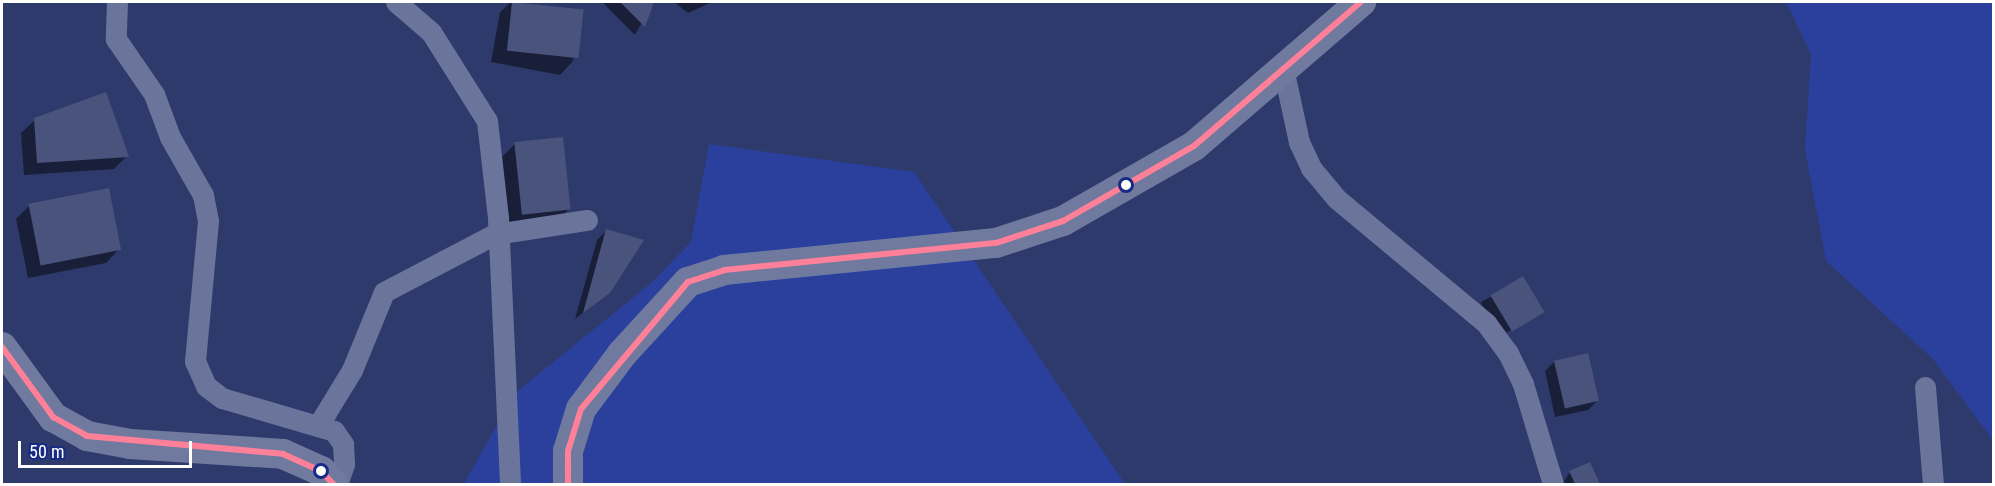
<!DOCTYPE html>
<html>
<head>
<meta charset="utf-8">
<style>
	body { margin:0 }
	#map { position:relative; width:1995px; height:486px; overflow:hidden; background:#2f3a6c; font-family:"Roboto Condensed",sans-serif }
	div>[style] { position:absolute }
	[style*='--x'] { left:calc(var(--x)*1px); top:calc(var(--y)*1px); width:calc(var(--w)*1px); rotate:calc(var(--a)*1deg) }
	.green>* { inset:0; background:#2a409c }
	.shadow>* { inset:0; background:#0007; transform-origin:0 0 }
	.building>* { inset:0; background:#49537b; transform-origin:0 0 }
	.street>* { height:21px; margin:-10.5px; padding:0 10.5px; transform-origin:10.5px; border-radius:10.5px; background:#6b749a }
	.secondary>* { height:30px; margin:-15px; padding:0 15px; transform-origin:15px; border-radius:15px; background:#707a9e }
	.bus-1>* { height:6px; margin:-3px; padding:0 3px; transform-origin:3px; border-radius:3px; background:#ff8098 }
	.dots>* { width:16px; height:16px; translate:-50% -50%; box-sizing:border-box; border:3px solid #162b85; border-radius:50% }
	span { translate:-50% -50%; white-space:nowrap; text-align:center; line-height:1.15; -webkit-text-stroke:6px #162b85; paint-order:stroke }
	.frame { position:absolute; inset:0; border:3px solid #fff; pointer-events:none }
	.scale { position:absolute; left:18px; top:441px; width:174px; height:27px; box-sizing:border-box; border:3px solid #fff; border-top:0; padding-left:8px; font-size:18px; line-height:21px; white-space:nowrap; color:#fff; -webkit-text-stroke:4px #162b85; paint-order:stroke }
</style>
</head>
<body>
<div id="map">
	<div class="green">
		<i style="clip-path:polygon(1786px 2px,1993px 2px,1993px 440px,1933px 359px,1826px 261px,1805px 150px,1811px 54px)"></i>
		<i style="clip-path:polygon(709px 144px,914px 172px,1125px 484px,464px 484px,514px 394px,651px 283px,691px 242px)"></i>
	</div>
	<div class="shadow">
		<i style="clip-path:polygon(511px 2px,582px 11px,573px 61px,560px 75px,491px 62px,500px 12px)"></i>
		<i style="clip-path:polygon(602px 2px,653px 2px,635px 35px)"></i>
		<i style="clip-path:polygon(674px 2px,712px 2px,688px 13px)"></i>
		<i style="clip-path:polygon(35px 120px,127px 156px,114px 169px,24px 175px,21px 133px)"></i>
		<i style="clip-path:polygon(515px 144px,569px 209px,556px 222px,509px 229px,502px 157px)"></i>
		<i style="clip-path:polygon(30px 205px,119px 249px,106px 263px,28px 278px,16px 219px)"></i>
		<i style="clip-path:polygon(606px 231px,609px 292px,575px 319px,597px 240px)"></i>
		<i style="left:1523px;top:278px;width:39px;height:49px;rotate:60deg"></i>
		<i style="clip-path:polygon(1555px 361px,1597px 401px,1588px 410px,1555px 417px,1545px 371px)"></i>
		<i style="clip-path:polygon(1590px 464px,1598px 484px,1562px 484px,1570px 472px)"></i>
	</div>
	<div class="building">
		<i style="left:512px;top:2px;width:72px;height:49px;rotate:6deg"></i>
		<i style="clip-path:polygon(620px 2px,654px 2px,645px 27px)"></i>
		<i style="clip-path:polygon(106px 92px,129px 157px,37px 163px,34px 118px)"></i>
		<i style="left:563px;top:137px;width:73px;height:49px;rotate:84deg"></i>
		<i style="left:109px;top:188px;width:63px;height:82px;rotate:79deg"></i>
		<i style="clip-path:polygon(606px 229px,644px 240px,610px 293px,583px 313px)"></i>
		<i style="left:1523px;top:276px;width:42px;height:38px;rotate:59deg"></i>
		<i style="left:1588px;top:353px;width:49px;height:35px;rotate:77deg"></i>
		<i style="clip-path:polygon(1590px 462px,1600px 484px,1575px 484px,1569px 471px)"></i>
	</div>
	<div class="street">
		<i style="--x:117;--y:2;--w:37;--a:92"></i>
		<i style="--x:116;--y:39;--w:67;--a:55.4"></i>
		<i style="--x:154;--y:94;--w:46;--a:69.6"></i>
		<i style="--x:170;--y:137;--w:67;--a:60.4"></i>
		<i style="--x:203;--y:195;--w:26;--a:79"></i>
		<i style="--x:208;--y:221;--w:141;--a:95.3"></i>
		<i style="--x:195;--y:361;--w:27;--a:66"></i>
		<i style="--x:206;--y:386;--w:20;--a:37"></i>
		<i style="--x:222;--y:398;--w:117;--a:16.4"></i>
		<i style="--x:334;--y:431;--w:16;--a:55"></i>
		<i style="--x:343;--y:444;--w:20;--a:87"></i>
		<i style="--x:344;--y:464;--w:21;--a:109"></i>
		<i style="--x:396;--y:2;--w:46;--a:40.6"></i>
		<i style="--x:431;--y:32;--w:105;--a:57.8"></i>
		<i style="--x:487;--y:121;--w:98;--a:83.5"></i>
		<i style="--x:498;--y:218;--w:266;--a:87.4"></i>
		<i style="--x:1283;--y:68;--w:76;--a:77.8"></i>
		<i style="--x:1299;--y:142;--w:29;--a:65"></i>
		<i style="--x:1311;--y:168;--w:40;--a:50"></i>
		<i style="--x:1337;--y:199;--w:194;--a:39.8"></i>
		<i style="--x:1486;--y:323;--w:37;--a:54"></i>
		<i style="--x:1508;--y:353;--w:34;--a:64"></i>
		<i style="--x:1523;--y:384;--w:104;--a:73.3"></i>
		<i style="--x:1925;--y:387;--w:97;--a:85.3"></i>
		<i style="--x:319;--y:424;--w:63;--a:-58.6"></i>
		<i style="--x:352;--y:370;--w:84;--a:-67.7"></i>
		<i style="--x:384;--y:292;--w:125;--a:-27.6"></i>
		<i style="--x:495;--y:234;--w:93;--a:-8.7"></i>
	</div>
	<div class="secondary">
		<i style="--x:2;--y:347;--w:87;--a:53.9"></i>
		<i style="--x:53;--y:417;--w:39;--a:29"></i>
		<i style="--x:87;--y:436;--w:44;--a:10.5"></i>
		<i style="--x:130;--y:444;--w:153;--a:3.7"></i>
		<i style="--x:283;--y:454;--w:42;--a:24.1"></i>
		<i style="--x:321;--y:471;--w:18;--a:47"></i>
		<i style="--x:568;--y:484;--w:33;--a:-90"></i>
		<i style="--x:568;--y:451;--w:44;--a:-72.8"></i>
		<i style="--x:581;--y:409;--w:69;--a:-53.3"></i>
		<i style="--x:622;--y:354;--w:98;--a:-47.5"></i>
		<i style="--x:688;--y:282;--w:38;--a:-18"></i>
		<i style="--x:724;--y:270;--w:273;--a:-5.7"></i>
		<i style="--x:996;--y:243;--w:71;--a:-18.2"></i>
		<i style="--x:1063;--y:221;--w:151;--a:-29.8"></i>
		<i style="--x:1194;--y:146;--w:221;--a:-40.8"></i>
	</div>
	<div class="bus-1">
		<i style="--x:2;--y:347;--w:87;--a:53.9"></i>
		<i style="--x:53;--y:417;--w:39;--a:29"></i>
		<i style="--x:87;--y:436;--w:197;--a:5.2"></i>
		<i style="--x:283;--y:454;--w:42;--a:24.1"></i>
		<i style="--x:321;--y:471;--w:18;--a:47"></i>
		<i style="--x:568;--y:484;--w:33;--a:-90"></i>
		<i style="--x:568;--y:451;--w:44;--a:-72.8"></i>
		<i style="--x:581;--y:409;--w:166;--a:-49.9"></i>
		<i style="--x:688;--y:282;--w:38;--a:-18"></i>
		<i style="--x:724;--y:270;--w:273;--a:-5.7"></i>
		<i style="--x:996;--y:243;--w:71;--a:-18.2"></i>
		<i style="--x:1063;--y:221;--w:151;--a:-29.8"></i>
		<i style="--x:1194;--y:146;--w:221;--a:-40.8"></i>
	</div>
	<div class="dots">
		<i style="left:1126px;top:185px;background:#fff"></i>
		<i style="left:321px;top:471px;background:#fff"></i>
	</div>
	<div class="frame"></div>
	<div class="scale">50 m</div>
</div>
</body>
</html>
